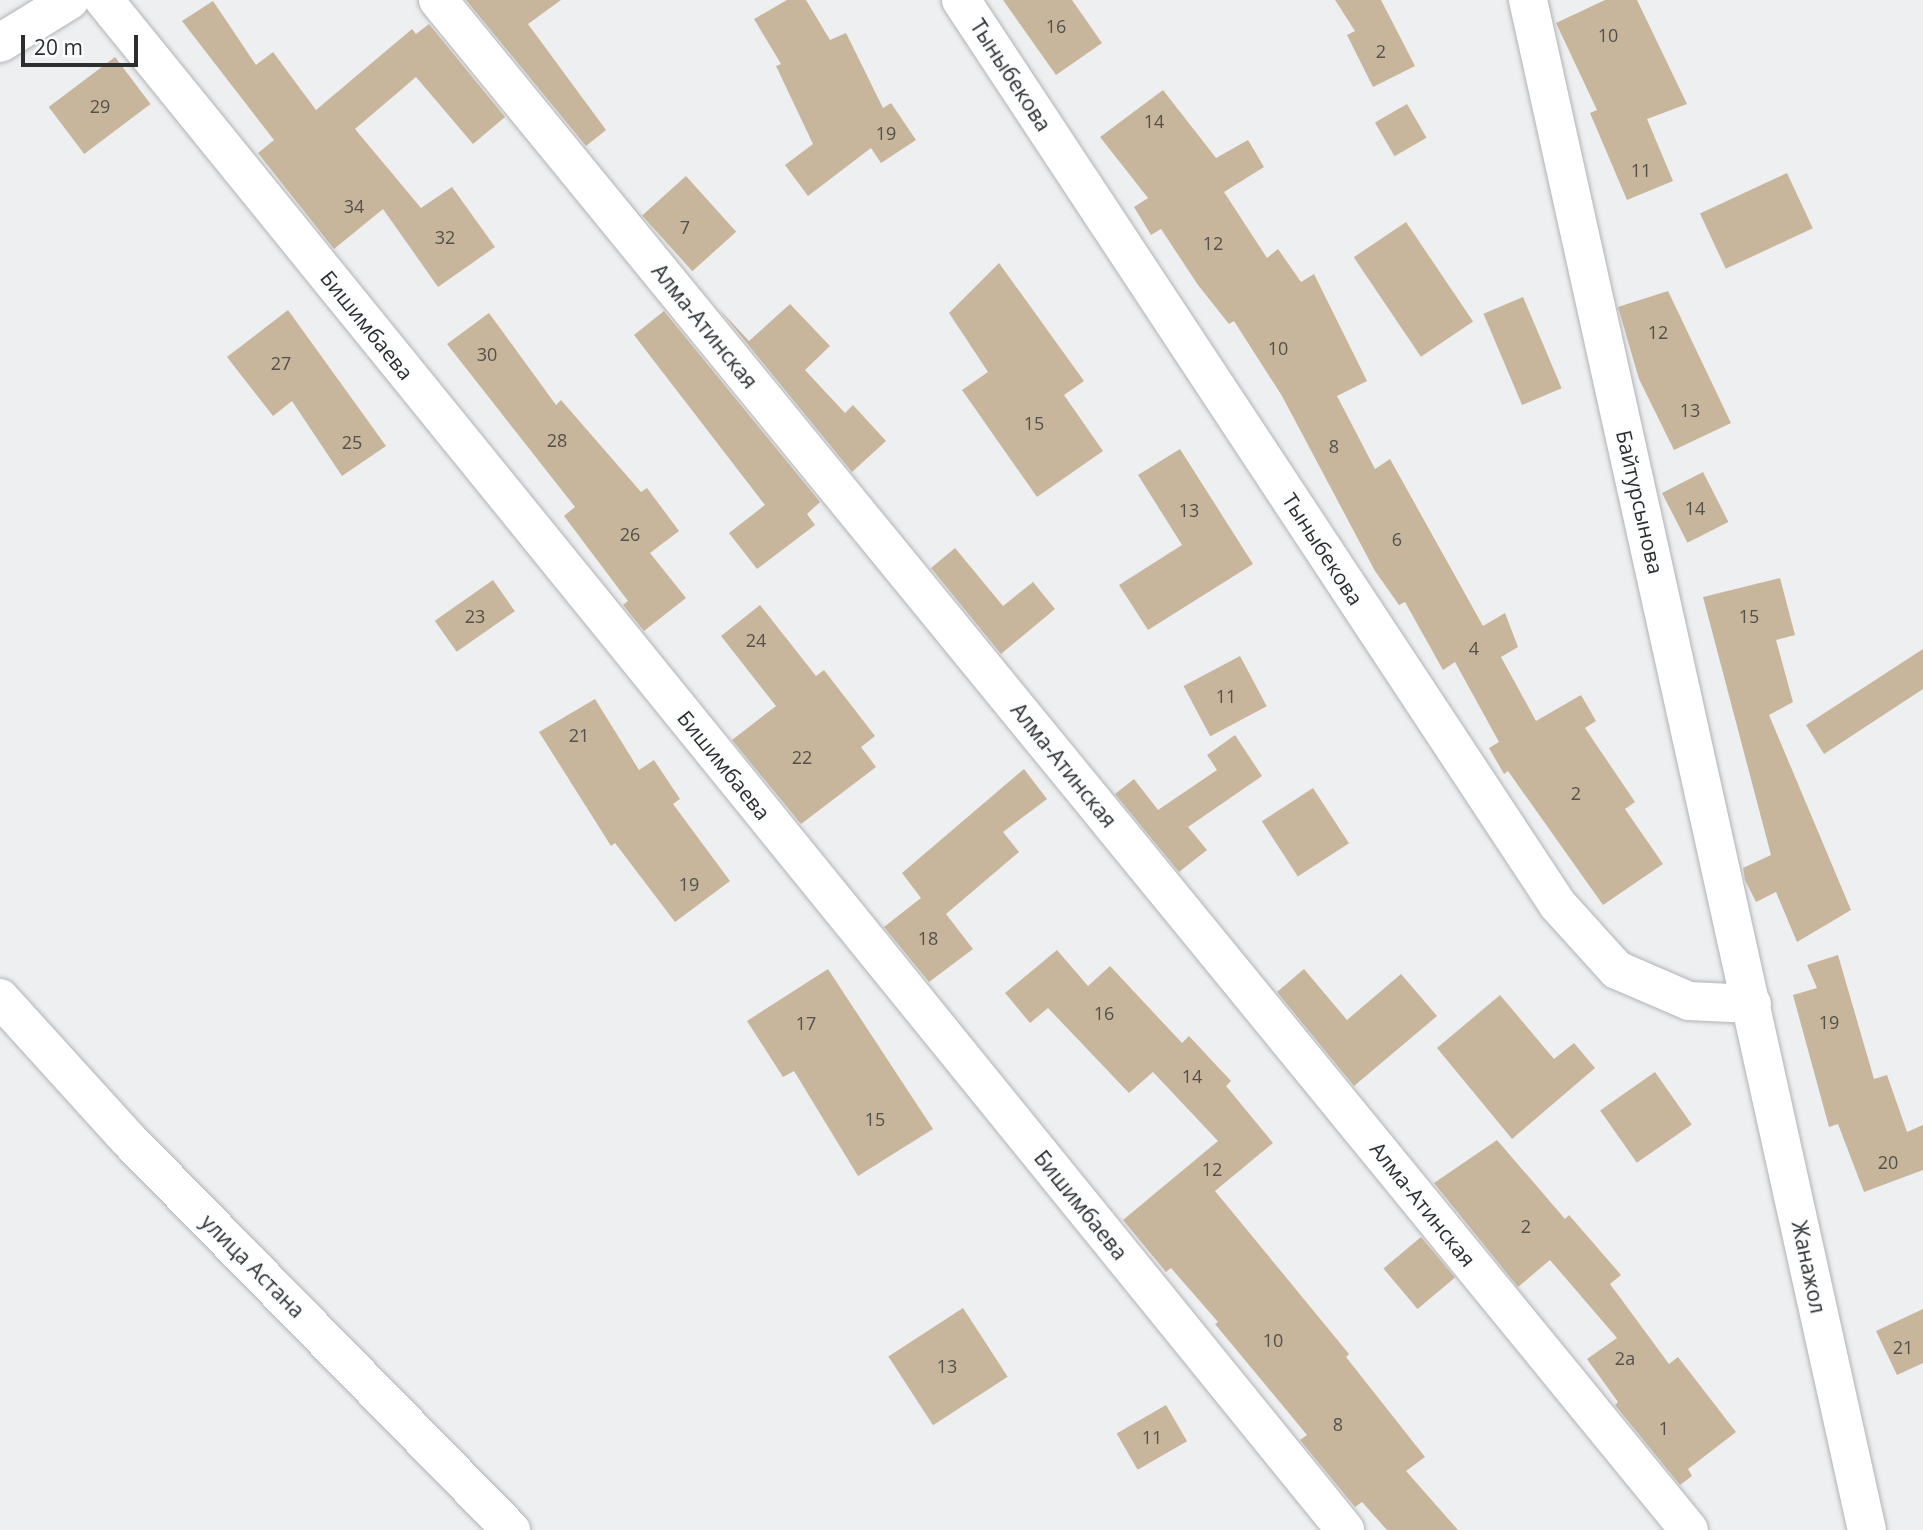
<!DOCTYPE html>
<html>
<head>
<meta charset="utf-8">
<style>
	body { margin:0 }
	#map { position:relative; width:1923px; height:1530px; overflow:hidden; background:#eeeff1; font-family:"Open Sans",sans-serif }
	div>[style] { position:absolute }
	[style*='--x'] { left:calc(var(--x)*1px); top:calc(var(--y)*1px); width:calc(var(--w)*1px); rotate:calc(var(--a)*1deg) }
	.building>* { inset:0; background:#c8b69c; transform-origin:0 0 }
	.roads { filter:drop-shadow(0 0 2px #b2b3b5) drop-shadow(0 0 2px #b2b3b5) }
	.minor>* { height:38px; margin:-19px; padding:0 19px; transform-origin:19px; border-radius:19px; background:#fff }
	.secondary>* { height:38px; margin:-19px; padding:0 19px; transform-origin:19px; border-radius:19px; background:#fff }
	span { translate:-50% -50%; white-space:nowrap; text-align:center; line-height:1.15; -webkit-text-stroke:5px #fbfdff; paint-order:stroke }
	.number-label { font-size:18px; color:#54504a }
	.number-label span { -webkit-text-stroke-width:0 }
	.street-label { font-size:21px; color:#2d2e2e }
	.scale { position:absolute; left:21px; top:35px; width:117px; height:32px; box-sizing:border-box; border:4px solid #2d2e2e; border-top:0; padding-left:9px; font-size:21px; line-height:24px; white-space:nowrap; color:#2d2e2e; -webkit-text-stroke:5px #fbfdff; paint-order:stroke }
</style>
</head>
<body>
<div id="map">
	<div class="building">
		<i style="clip-path:polygon(466px 0,561px 0,528px 24px,606px 130px,586px 146px)"></i>
		<i style="clip-path:polygon(787px 0,806px 0,830px 40px,846px 33px,883px 108px,891px 103px,916px 140px,881px 163px,871px 148px,808px 196px,785px 165px,813px 144px,776px 66px,781px 64px,754px 19px)"></i>
		<i style="clip-path:polygon(1003px 0,1072px 0,1102px 43px,1056px 75px)"></i>
		<i style="clip-path:polygon(1335px 0,1381px 0,1415px 66px,1373px 87px,1347px 35px,1355px 31px)"></i>
		<i style="clip-path:polygon(1605px 0,1637px 0,1687px 104px,1647px 119px,1673px 181px,1627px 200px,1590px 113px,1597px 110px,1556px 23px)"></i>
		<i style="clip-path:polygon(213px 1px,256px 65px,273px 52px,316px 110px,412px 29px,416px 34px,429px 24px,505px 117px,473px 144px,416px 77px,355px 129px,421px 208px,452px 187px,495px 247px,438px 287px,383px 209px,334px 249px,258px 153px,274px 140px,182px 21px)"></i>
		<i style="left:115px;top:57px;width:59px;height:83px;rotate:53deg"></i>
		<i style="clip-path:polygon(1163px 90px,1216px 158px,1248px 140px,1264px 167px,1224px 192px,1267px 258px,1278px 249px,1301px 282px,1314px 274px,1367px 381px,1337px 396px,1375px 469px,1390px 459px,1483px 626px,1505px 613px,1518px 647px,1501px 657px,1536px 721px,1581px 695px,1596px 721px,1585px 728px,1635px 802px,1625px 809px,1663px 864px,1603px 905px,1508px 771px,1504px 774px,1489px 748px,1499px 742px,1455px 662px,1443px 670px,1405px 602px,1399px 605px,1375px 571px,1282px 396px,1234px 321px,1229px 324px,1198px 285px,1161px 229px,1151px 235px,1134px 207px,1148px 198px,1100px 137px)"></i>
		<i style="left:1407px;top:104px;width:39px;height:37px;rotate:60deg"></i>
		<i style="left:1787px;top:173px;width:61px;height:96px;rotate:65deg"></i>
		<i style="left:686px;top:176px;width:75px;height:59px;rotate:48deg"></i>
		<i style="left:1406px;top:222px;width:120px;height:63px;rotate:56deg"></i>
		<i style="clip-path:polygon(999px 263px,1084px 381px,1064px 395px,1103px 451px,1037px 497px,962px 390px,988px 372px,949px 313px)"></i>
		<i style="clip-path:polygon(1668px 291px,1731px 423px,1674px 450px,1639px 379px,1618px 307px)"></i>
		<i style="left:1523px;top:297px;width:99px;height:43px;rotate:67deg"></i>
		<i style="clip-path:polygon(790px 304px,830px 346px,805px 370px,845px 413px,853px 405px,886px 441px,852px 472px,719px 309px,749px 341px)"></i>
		<i style="clip-path:polygon(288px 310px,386px 446px,342px 476px,292px 401px,273px 416px,227px 357px)"></i>
		<i style="clip-path:polygon(664px 311px,820px 502px,807px 514px,815px 525px,757px 569px,729px 533px,765px 505px,634px 335px)"></i>
		<i style="clip-path:polygon(489px 313px,556px 405px,561px 400px,641px 492px,647px 488px,679px 531px,650px 553px,686px 598px,644px 631px,623px 605px,628px 601px,564px 516px,575px 507px,447px 344px)"></i>
		<i style="clip-path:polygon(1180px 449px,1253px 564px,1148px 630px,1119px 585px,1182px 545px,1138px 475px)"></i>
		<i style="left:1703px;top:472px;width:56px;height:46px;rotate:63deg"></i>
		<i style="clip-path:polygon(955px 548px,1003px 606px,1033px 582px,1055px 609px,1001px 654px,931px 568px)"></i>
		<i style="clip-path:polygon(1780px 578px,1795px 635px,1776px 640px,1793px 702px,1769px 715px,1851px 910px,1797px 942px,1776px 892px,1756px 902px,1745px 880px,1743px 868px,1771px 855px,1703px 597px)"></i>
		<i style="left:493px;top:580px;width:38px;height:71px;rotate:55deg"></i>
		<i style="clip-path:polygon(760px 605px,816px 676px,824px 670px,875px 736px,861px 747px,876px 767px,801px 824px,732px 740px,776px 706px,721px 636px)"></i>
		<i style="clip-path:polygon(1923px 649px,1923px 689px,1824px 754px,1806px 725px)"></i>
		<i style="left:1240px;top:656px;width:57px;height:64px;rotate:62deg"></i>
		<i style="clip-path:polygon(595px 699px,639px 770px,654px 760px,680px 799px,673px 804px,730px 881px,675px 922px,615px 843px,611px 846px,539px 732px)"></i>
		<i style="clip-path:polygon(1235px 735px,1262px 776px,1188px 827px,1207px 850px,1179px 872px,1115px 794px,1134px 779px,1158px 810px,1217px 770px,1207px 755px)"></i>
		<i style="clip-path:polygon(1024px 769px,1047px 799px,1003px 832px,1019px 852px,946px 914px,973px 949px,929px 982px,884px 927px,921px 898px,902px 873px)"></i>
		<i style="left:1313px;top:788px;width:66px;height:61px;rotate:57deg"></i>
		<i style="clip-path:polygon(1057px 950px,1088px 986px,1110px 966px,1182px 1043px,1189px 1036px,1231px 1081px,1226px 1086px,1273px 1143px,1215px 1191px,1349px 1354px,1346px 1357px,1425px 1457px,1406px 1471px,1458px 1530px,1387px 1530px,1362px 1502px,1355px 1507px,1300px 1440px,1307px 1435px,1215px 1324px,1218px 1322px,1171px 1268px,1166px 1272px,1123px 1220px,1218px 1141px,1153px 1072px,1129px 1093px,1048px 1008px,1030px 1023px,1005px 993px)"></i>
		<i style="clip-path:polygon(1838px 955px,1874px 1079px,1887px 1075px,1907px 1132px,1923px 1125px,1923px 1170px,1864px 1192px,1838px 1124px,1829px 1127px,1793px 995px,1817px 988px,1807px 965px)"></i>
		<i style="clip-path:polygon(828px 969px,933px 1129px,858px 1176px,794px 1071px,783px 1077px,747px 1021px)"></i>
		<i style="clip-path:polygon(1304px 969px,1347px 1020px,1401px 974px,1437px 1016px,1354px 1086px,1277px 992px)"></i>
		<i style="clip-path:polygon(1500px 995px,1554px 1059px,1574px 1043px,1595px 1068px,1512px 1139px,1437px 1048px)"></i>
		<i style="left:1655px;top:1072px;width:64px;height:67px;rotate:55deg"></i>
		<i style="clip-path:polygon(1497px 1140px,1565px 1219px,1569px 1215px,1621px 1275px,1610px 1284px,1669px 1364px,1678px 1357px,1736px 1432px,1688px 1469px,1692px 1476px,1680px 1485px,1615px 1405px,1618px 1402px,1587px 1359px,1617px 1338px,1550px 1260px,1518px 1287px,1434px 1183px)"></i>
		<i style="left:1421px;top:1237px;width:53px;height:49px;rotate:50deg"></i>
		<i style="left:963px;top:1308px;width:82px;height:89px;rotate:57deg"></i>
		<i style="clip-path:polygon(1923px 1309px,1923px 1363px,1897px 1375px,1876px 1331px)"></i>
		<i style="left:1166px;top:1405px;width:42px;height:57px;rotate:60deg"></i>
	</div>
	<div class="roads">
		<div class="minor">
			<i style="--x:104;--y:0;--w:1970;--a:50.95"></i>
			<i style="--x:438;--y:0;--w:1976;--a:50.73"></i>
			<i style="--x:961;--y:0;--w:1084;--a:56.59"></i>
			<i style="--x:1558;--y:905;--w:88;--a:47.8"></i>
			<i style="--x:1617;--y:970;--w:78;--a:23.3"></i>
			<i style="--x:1689;--y:1001;--w:63;--a:2.7"></i>
			<i style="--x:1528;--y:0;--w:1567;--a:77.51"></i>
			<i style="--x:0;--y:43;--w:82;--a:-31.6"></i>
		</div>
		<div class="secondary">
			<i style="--x:0;--y:998;--w:189;--a:47.8"></i>
			<i style="--x:127;--y:1138;--w:549;--a:45.59"></i>
		</div>
	</div>
	<div class="number-label">
		<span style="left:1056px;top:26px">16</span>
		<span style="left:1608px;top:35px">10</span>
		<span style="left:1381px;top:51px">2</span>
		<span style="left:100px;top:106px">29</span>
		<span style="left:1154px;top:121px">14</span>
		<span style="left:886px;top:133px">19</span>
		<span style="left:1641px;top:170px">11</span>
		<span style="left:354px;top:206px">34</span>
		<span style="left:685px;top:227px">7</span>
		<span style="left:445px;top:237px">32</span>
		<span style="left:1213px;top:243px">12</span>
		<span style="left:1658px;top:332px">12</span>
		<span style="left:1278px;top:348px">10</span>
		<span style="left:487px;top:354px">30</span>
		<span style="left:281px;top:363px">27</span>
		<span style="left:1690px;top:410px">13</span>
		<span style="left:1034px;top:423px">15</span>
		<span style="left:557px;top:440px">28</span>
		<span style="left:352px;top:442px">25</span>
		<span style="left:1334px;top:446px">8</span>
		<span style="left:1695px;top:508px">14</span>
		<span style="left:1189px;top:510px">13</span>
		<span style="left:630px;top:534px">26</span>
		<span style="left:1397px;top:539px">6</span>
		<span style="left:475px;top:616px">23</span>
		<span style="left:1749px;top:616px">15</span>
		<span style="left:756px;top:640px">24</span>
		<span style="left:1474px;top:648px">4</span>
		<span style="left:1226px;top:696px">11</span>
		<span style="left:579px;top:735px">21</span>
		<span style="left:802px;top:757px">22</span>
		<span style="left:1576px;top:793px">2</span>
		<span style="left:689px;top:884px">19</span>
		<span style="left:928px;top:938px">18</span>
		<span style="left:1104px;top:1013px">16</span>
		<span style="left:1829px;top:1022px">19</span>
		<span style="left:806px;top:1023px">17</span>
		<span style="left:1192px;top:1076px">14</span>
		<span style="left:875px;top:1119px">15</span>
		<span style="left:1888px;top:1162px">20</span>
		<span style="left:1212px;top:1169px">12</span>
		<span style="left:1526px;top:1226px">2</span>
		<span style="left:1273px;top:1340px">10</span>
		<span style="left:1903px;top:1347px">21</span>
		<span style="left:1625px;top:1358px">2а</span>
		<span style="left:947px;top:1366px">13</span>
		<span style="left:1338px;top:1424px">8</span>
		<span style="left:1664px;top:1428px">1</span>
		<span style="left:1152px;top:1437px">11</span>
	</div>
	<div class="street-label">
		<span style="left:1011px;top:75px;rotate:57deg">Тыныбекова</span>
		<span style="left:367px;top:325px;rotate:51deg">Бишимбаева</span>
		<span style="left:705px;top:326px;rotate:51deg">Алма-Атинская</span>
		<span style="left:1640px;top:502px;rotate:77deg">Байтурсынова</span>
		<span style="left:1323px;top:549px;rotate:57deg">Тыныбекова</span>
		<span style="left:724px;top:765px;rotate:51deg">Бишимбаева</span>
		<span style="left:1064px;top:765px;rotate:51deg">Алма-Атинская</span>
		<span style="left:1423px;top:1204px;rotate:51deg">Алма-Атинская</span>
		<span style="left:1081px;top:1205px;rotate:51deg">Бишимбаева</span>
		<span style="left:253px;top:1266px;rotate:45deg">улица Астана</span>
		<span style="left:1809px;top:1267px;rotate:78deg">Жанажол</span>
	</div>
	<div class="scale">20 m</div>
</div>
</body>
</html>
